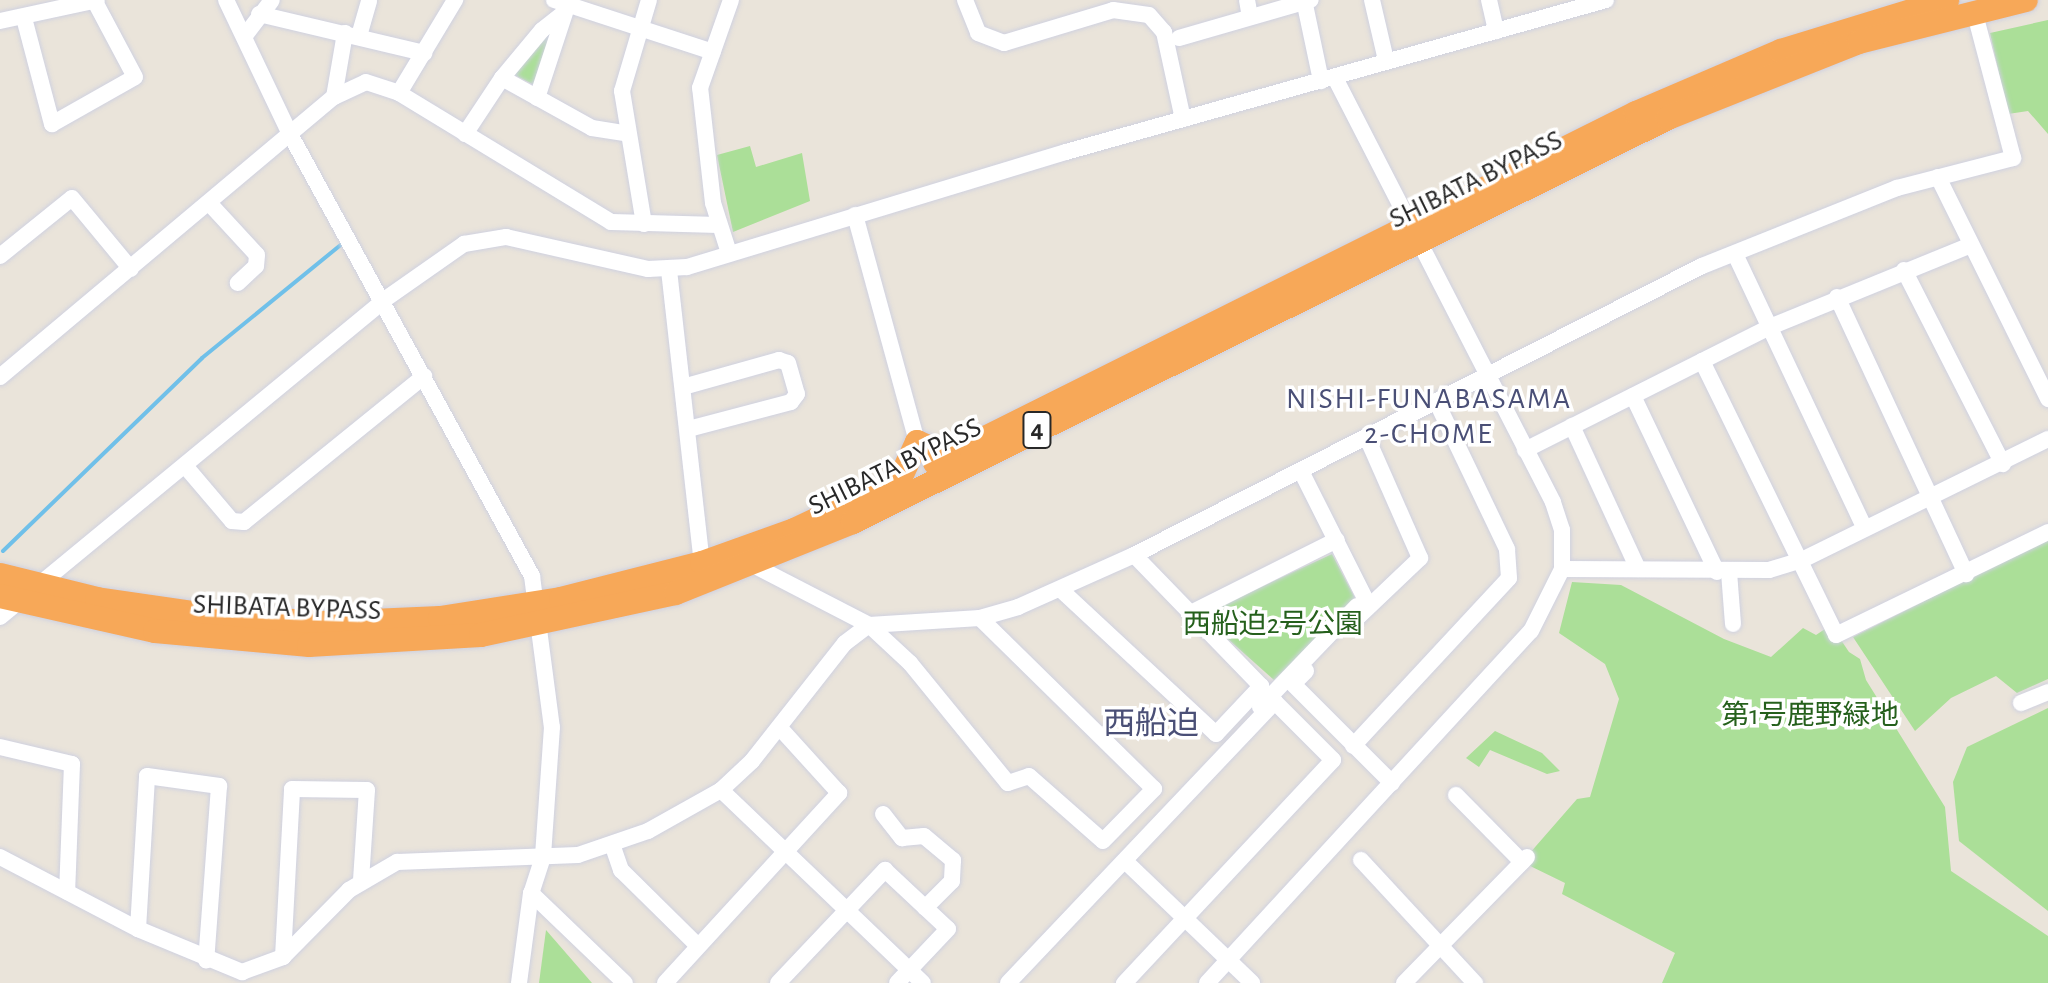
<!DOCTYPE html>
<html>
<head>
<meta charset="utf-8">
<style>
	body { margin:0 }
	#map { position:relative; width:2048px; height:983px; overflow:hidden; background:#eae4da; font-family:"Alegreya Sans","Noto Sans JP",sans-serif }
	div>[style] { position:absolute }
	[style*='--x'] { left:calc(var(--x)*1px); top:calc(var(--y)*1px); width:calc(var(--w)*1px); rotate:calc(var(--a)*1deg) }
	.green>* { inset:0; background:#abdf98 }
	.stream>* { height:4px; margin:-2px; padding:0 2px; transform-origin:2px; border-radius:2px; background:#70c0e9 }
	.roads { filter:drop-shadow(0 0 2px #cfd1e0) drop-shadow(0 0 2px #cfd1e0) }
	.minor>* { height:16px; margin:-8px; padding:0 8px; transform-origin:8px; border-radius:8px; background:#fff }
	.highway>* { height:24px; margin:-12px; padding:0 12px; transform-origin:12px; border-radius:12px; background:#f7a858 }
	span { translate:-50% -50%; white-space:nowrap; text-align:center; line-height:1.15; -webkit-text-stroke:7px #fff; paint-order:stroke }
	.shield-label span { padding:2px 6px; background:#fff; border:2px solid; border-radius:6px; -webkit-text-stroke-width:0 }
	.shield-label { font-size:26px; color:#282828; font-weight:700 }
	.street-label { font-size:28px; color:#282828 }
	.park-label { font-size:28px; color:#25601c }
	.neighbourhood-label { font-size:30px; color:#4a4f76; letter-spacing:2px }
	.quarter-label { font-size:32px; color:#4a4f76 }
</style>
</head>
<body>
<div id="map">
	<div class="green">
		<i style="clip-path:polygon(2048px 20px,2048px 134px,2028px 111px,2008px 114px,1990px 33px)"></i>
		<i style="clip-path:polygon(544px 32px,552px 34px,534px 85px,511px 73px)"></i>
		<i style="clip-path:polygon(750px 146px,756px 167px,802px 153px,810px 201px,733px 232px,717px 155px)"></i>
		<i style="clip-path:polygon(2048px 539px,2048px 679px,2017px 693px,1996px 676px,1951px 698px,1915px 731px,1853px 637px)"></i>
		<i style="clip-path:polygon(1332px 554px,1356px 600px,1274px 680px,1201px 615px)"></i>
		<i style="clip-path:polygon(1572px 582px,1621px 585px,1724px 639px,1771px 657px,1803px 628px,1816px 635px,1831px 625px,1849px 652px,1860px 659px,1866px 680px,1945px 807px,1951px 871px,2048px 936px,2048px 983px,1662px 983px,1675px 953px,1562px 894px,1565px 883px,1522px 862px,1577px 799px,1590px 797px,1619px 699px,1605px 664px,1559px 633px)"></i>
		<i style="clip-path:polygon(2048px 708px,2048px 911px,1959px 841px,1953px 782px,1967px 747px)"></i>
		<i style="clip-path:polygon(1495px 731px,1542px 753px,1560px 771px,1547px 774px,1490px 750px,1479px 767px,1466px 758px)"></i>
		<i style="clip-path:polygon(546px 930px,592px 983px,539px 983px)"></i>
	</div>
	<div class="stream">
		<i style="--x:3;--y:551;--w:277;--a:-44.1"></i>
		<i style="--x:202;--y:358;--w:182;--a:-39.2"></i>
	</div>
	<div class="roads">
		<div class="minor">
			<i style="--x:226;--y:0;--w:151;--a:64.5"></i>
			<i style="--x:291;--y:136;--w:502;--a:61.29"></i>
			<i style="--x:532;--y:576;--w:152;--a:82.5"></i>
			<i style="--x:552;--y:727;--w:130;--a:94"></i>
			<i style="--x:543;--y:857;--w:38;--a:108"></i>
			<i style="--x:531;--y:893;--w:91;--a:97.6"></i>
			<i style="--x:554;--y:0;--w:167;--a:18.1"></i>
			<i style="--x:965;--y:0;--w:35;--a:68"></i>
			<i style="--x:978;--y:33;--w:28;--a:21"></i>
			<i style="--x:1004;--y:43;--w:114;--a:-16.8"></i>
			<i style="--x:1113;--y:10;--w:36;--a:8"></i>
			<i style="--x:1149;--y:15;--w:23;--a:49"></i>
			<i style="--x:1164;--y:32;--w:89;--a:77.7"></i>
			<i style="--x:1247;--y:0;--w:17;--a:80"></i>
			<i style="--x:1304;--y:0;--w:83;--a:78.1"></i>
			<i style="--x:1372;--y:0;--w:62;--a:76.9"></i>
			<i style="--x:1489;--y:0;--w:32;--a:77"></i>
			<i style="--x:259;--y:14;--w:170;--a:13.3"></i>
			<i style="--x:24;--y:18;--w:110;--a:75.2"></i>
			<i style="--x:52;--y:124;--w:95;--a:-29.5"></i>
			<i style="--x:135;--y:77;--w:87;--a:-118"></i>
			<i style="--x:0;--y:21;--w:99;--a:-12.2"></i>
			<i style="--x:359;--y:36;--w:37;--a:-74"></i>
			<i style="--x:244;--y:37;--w:46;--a:-52.9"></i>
			<i style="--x:1179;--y:38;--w:137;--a:-16.1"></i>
			<i style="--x:502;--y:78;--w:103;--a:29.1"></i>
			<i style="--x:592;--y:128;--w:36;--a:9"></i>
			<i style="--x:399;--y:93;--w:109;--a:-58.9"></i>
			<i style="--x:334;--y:97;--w:65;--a:-80.2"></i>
			<i style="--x:537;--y:98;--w:89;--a:-71.8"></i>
			<i style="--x:465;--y:134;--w:67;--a:-56.5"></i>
			<i style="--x:502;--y:78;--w:62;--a:-50.2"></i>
			<i style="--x:542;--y:30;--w:29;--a:-38"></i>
			<i style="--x:565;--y:12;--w:13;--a:-72"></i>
			<i style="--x:1938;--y:177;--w:248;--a:63.6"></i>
			<i style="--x:210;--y:204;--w:69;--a:47.3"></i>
			<i style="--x:257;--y:255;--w:11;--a:95"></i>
			<i style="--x:256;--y:266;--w:25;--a:137"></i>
			<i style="--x:855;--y:215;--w:235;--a:74.7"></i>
			<i style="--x:644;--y:224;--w:135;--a:-99.4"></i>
			<i style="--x:622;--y:91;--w:95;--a:-73.5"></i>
			<i style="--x:729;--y:253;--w:52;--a:-107.7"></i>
			<i style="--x:713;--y:203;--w:116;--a:-96.4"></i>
			<i style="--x:700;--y:88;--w:93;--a:-70.6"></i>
			<i style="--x:1735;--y:254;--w:302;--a:64.7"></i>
			<i style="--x:0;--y:256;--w:92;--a:-38.9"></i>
			<i style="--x:72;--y:198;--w:92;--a:50.3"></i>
			<i style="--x:669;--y:270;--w:295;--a:83.6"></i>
			<i style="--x:1904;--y:270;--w:218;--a:63"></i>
			<i style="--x:1837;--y:297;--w:306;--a:65"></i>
			<i style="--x:1702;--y:361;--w:305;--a:63.9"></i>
			<i style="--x:1836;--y:635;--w:236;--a:-25.9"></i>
			<i style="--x:0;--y:377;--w:436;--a:-40"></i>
			<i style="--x:334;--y:97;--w:35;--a:-25"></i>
			<i style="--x:366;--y:82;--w:35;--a:18"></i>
			<i style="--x:399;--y:93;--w:248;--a:31.3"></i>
			<i style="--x:611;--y:222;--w:108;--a:1.6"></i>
			<i style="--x:683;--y:387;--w:100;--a:-15.7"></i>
			<i style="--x:779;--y:360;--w:9;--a:18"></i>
			<i style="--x:788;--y:363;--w:32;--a:74"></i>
			<i style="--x:797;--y:394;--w:10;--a:127"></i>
			<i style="--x:791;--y:402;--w:106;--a:165.3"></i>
			<i style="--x:1633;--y:396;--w:195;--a:64.5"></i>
			<i style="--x:1572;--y:426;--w:157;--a:65.2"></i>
			<i style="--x:1525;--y:450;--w:274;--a:-26.7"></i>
			<i style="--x:1770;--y:327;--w:217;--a:-22.2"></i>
			<i style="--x:186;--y:467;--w:71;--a:49.6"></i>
			<i style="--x:232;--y:521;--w:12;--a:5"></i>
			<i style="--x:244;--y:522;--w:232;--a:-39"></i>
			<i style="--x:1301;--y:471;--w:151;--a:63.3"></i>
			<i style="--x:753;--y:565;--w:131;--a:27.3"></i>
			<i style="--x:869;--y:625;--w:56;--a:42.8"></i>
			<i style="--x:910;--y:663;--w:155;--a:50.8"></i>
			<i style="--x:1008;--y:783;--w:22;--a:-18"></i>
			<i style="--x:1029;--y:776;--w:98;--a:41.3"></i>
			<i style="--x:1103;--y:841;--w:73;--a:-45.6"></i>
			<i style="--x:1154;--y:789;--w:244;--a:-135.5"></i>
			<i style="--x:1562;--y:569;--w:207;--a:0.3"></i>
			<i style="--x:1769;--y:570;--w:34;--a:-17"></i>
			<i style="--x:1802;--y:560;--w:274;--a:-26.2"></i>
			<i style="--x:1729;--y:572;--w:52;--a:85.6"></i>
			<i style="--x:1060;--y:589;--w:213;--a:42.9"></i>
			<i style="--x:1216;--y:734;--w:66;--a:-46.8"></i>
			<i style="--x:1261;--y:686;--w:182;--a:-134.1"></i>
			<i style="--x:1191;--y:613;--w:163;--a:-26.6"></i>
			<i style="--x:0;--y:617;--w:498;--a:-39.5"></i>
			<i style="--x:384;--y:300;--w:98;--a:-35"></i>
			<i style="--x:464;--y:244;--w:43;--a:-9.5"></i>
			<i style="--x:506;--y:237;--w:146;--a:12.7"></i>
			<i style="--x:648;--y:269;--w:39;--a:-3"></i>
			<i style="--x:687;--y:267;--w:396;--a:-16.9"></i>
			<i style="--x:1066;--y:152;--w:561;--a:-15.72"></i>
			<i style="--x:1355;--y:620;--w:90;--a:-43.6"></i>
			<i style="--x:1420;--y:558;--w:131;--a:-113.8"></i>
			<i style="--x:1306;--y:671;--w:18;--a:135"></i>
			<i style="--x:1293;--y:684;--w:140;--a:45"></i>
			<i style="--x:2021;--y:703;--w:29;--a:-22"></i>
			<i style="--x:1260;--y:707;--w:140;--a:-46.2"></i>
			<i style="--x:1353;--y:746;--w:229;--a:-47.1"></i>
			<i style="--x:1509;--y:578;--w:29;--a:-94"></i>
			<i style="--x:1507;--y:549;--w:164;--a:-115.6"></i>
			<i style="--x:0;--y:747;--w:74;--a:13.3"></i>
			<i style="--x:72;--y:764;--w:128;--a:92.2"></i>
			<i style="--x:721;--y:790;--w:279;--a:43.7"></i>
			<i style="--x:1456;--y:795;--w:94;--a:45.4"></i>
			<i style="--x:883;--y:814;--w:31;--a:52"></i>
			<i style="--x:902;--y:838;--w:22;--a:-5"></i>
			<i style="--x:924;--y:836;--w:38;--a:40"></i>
			<i style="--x:953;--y:860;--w:21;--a:93"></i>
			<i style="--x:952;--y:881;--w:38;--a:135"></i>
			<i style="--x:612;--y:844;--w:28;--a:71"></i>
			<i style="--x:621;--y:870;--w:107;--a:44.6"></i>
			<i style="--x:0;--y:857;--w:156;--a:27.6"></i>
			<i style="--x:138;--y:929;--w:113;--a:22.5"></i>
			<i style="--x:242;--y:972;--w:44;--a:-20.1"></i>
			<i style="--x:283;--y:957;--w:94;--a:-45.4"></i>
			<i style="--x:349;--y:890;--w:56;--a:-30.3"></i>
			<i style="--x:397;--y:862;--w:181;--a:-2.2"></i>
			<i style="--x:578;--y:855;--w:74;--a:-18.9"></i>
			<i style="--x:648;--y:831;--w:84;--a:-29.3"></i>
			<i style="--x:721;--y:790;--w:42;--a:-43.1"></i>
			<i style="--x:752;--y:761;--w:150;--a:-51.8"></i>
			<i style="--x:845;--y:643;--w:30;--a:-37"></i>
			<i style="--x:869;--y:625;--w:111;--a:-3.6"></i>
			<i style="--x:980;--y:618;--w:40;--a:-16"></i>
			<i style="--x:1018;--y:607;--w:127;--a:-24.1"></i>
			<i style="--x:1134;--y:555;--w:637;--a:-26.97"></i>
			<i style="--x:1702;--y:266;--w:210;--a:-21.8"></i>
			<i style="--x:1897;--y:188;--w:120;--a:-14.5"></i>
			<i style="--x:2013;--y:158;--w:153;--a:-104.8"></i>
			<i style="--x:1361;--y:860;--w:168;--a:47.2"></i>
			<i style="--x:1125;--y:861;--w:176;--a:43.8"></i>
			<i style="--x:531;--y:893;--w:130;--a:43.8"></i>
			<i style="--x:138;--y:929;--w:153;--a:-86.6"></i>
			<i style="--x:147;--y:776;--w:73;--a:7.9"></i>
			<i style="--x:219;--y:786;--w:175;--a:94.2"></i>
			<i style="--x:283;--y:957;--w:168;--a:-86.9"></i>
			<i style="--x:292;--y:789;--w:75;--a:0.8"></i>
			<i style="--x:367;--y:790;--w:91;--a:93.8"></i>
			<i style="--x:665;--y:983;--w:258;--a:-47.5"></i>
			<i style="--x:839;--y:793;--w:86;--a:-132.2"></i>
			<i style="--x:778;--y:983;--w:156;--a:-46.6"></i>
			<i style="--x:885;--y:870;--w:86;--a:43.1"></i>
			<i style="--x:948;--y:929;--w:74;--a:133.4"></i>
			<i style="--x:1008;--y:983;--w:388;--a:-46.5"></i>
			<i style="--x:1275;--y:702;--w:82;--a:45"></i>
			<i style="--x:1333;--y:760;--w:306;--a:133.1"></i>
			<i style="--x:1207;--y:983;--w:478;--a:-47.4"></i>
			<i style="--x:1531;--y:631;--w:69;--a:-63.4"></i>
			<i style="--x:1562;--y:569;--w:39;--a:-90"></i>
			<i style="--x:1562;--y:530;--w:29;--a:-108"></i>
			<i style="--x:1553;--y:502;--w:478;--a:-117.2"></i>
			<i style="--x:1404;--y:983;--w:176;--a:-45.7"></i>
		</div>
		<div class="highway">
			<i style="--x:935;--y:463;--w:784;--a:-26.53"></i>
			<i style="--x:1636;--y:113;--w:158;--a:-23.2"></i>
			<i style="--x:1781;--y:51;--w:174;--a:-17.1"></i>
			<i style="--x:899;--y:481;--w:43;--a:-65.2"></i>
			<i style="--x:917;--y:442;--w:35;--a:24"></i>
			<i style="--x:0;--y:575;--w:100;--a:13.9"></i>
			<i style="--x:97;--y:599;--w:117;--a:8.3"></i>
			<i style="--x:213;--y:616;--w:113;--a:3.5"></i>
			<i style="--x:326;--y:623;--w:114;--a:-2.5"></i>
			<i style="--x:440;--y:618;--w:122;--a:-8.9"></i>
			<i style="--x:561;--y:599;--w:146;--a:-14.3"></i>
			<i style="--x:702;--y:563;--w:98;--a:-19.7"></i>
			<i style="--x:794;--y:530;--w:115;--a:-25.2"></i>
			<i style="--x:0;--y:596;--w:159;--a:12.7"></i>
			<i style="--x:155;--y:631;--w:155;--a:5.2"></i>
			<i style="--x:309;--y:645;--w:172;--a:-3.3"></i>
			<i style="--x:481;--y:635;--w:199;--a:-12.2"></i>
			<i style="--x:676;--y:593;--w:191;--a:-21.9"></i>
			<i style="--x:853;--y:522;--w:910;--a:-26.37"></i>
			<i style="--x:1668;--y:118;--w:206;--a:-21.7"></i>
			<i style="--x:1859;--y:42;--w:172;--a:-14.1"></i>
		</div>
	</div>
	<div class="shield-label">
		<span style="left:1037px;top:430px">4</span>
	</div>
	<div class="street-label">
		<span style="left:1476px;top:180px;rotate:-26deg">SHIBATA BYPASS</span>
		<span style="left:895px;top:467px;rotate:-26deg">SHIBATA BYPASS</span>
		<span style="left:287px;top:608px;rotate:2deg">SHIBATA BYPASS</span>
	</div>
	<div class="park-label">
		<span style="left:1273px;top:625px">西船迫2号公園</span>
		<span style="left:1810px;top:716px">第1号鹿野緑地</span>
	</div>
	<div class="neighbourhood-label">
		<span style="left:1429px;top:416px">NISHI-FUNABASAMA<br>2-CHOME</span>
	</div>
	<div class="quarter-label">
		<span style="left:1151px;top:724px">西船迫</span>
	</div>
</div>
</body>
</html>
